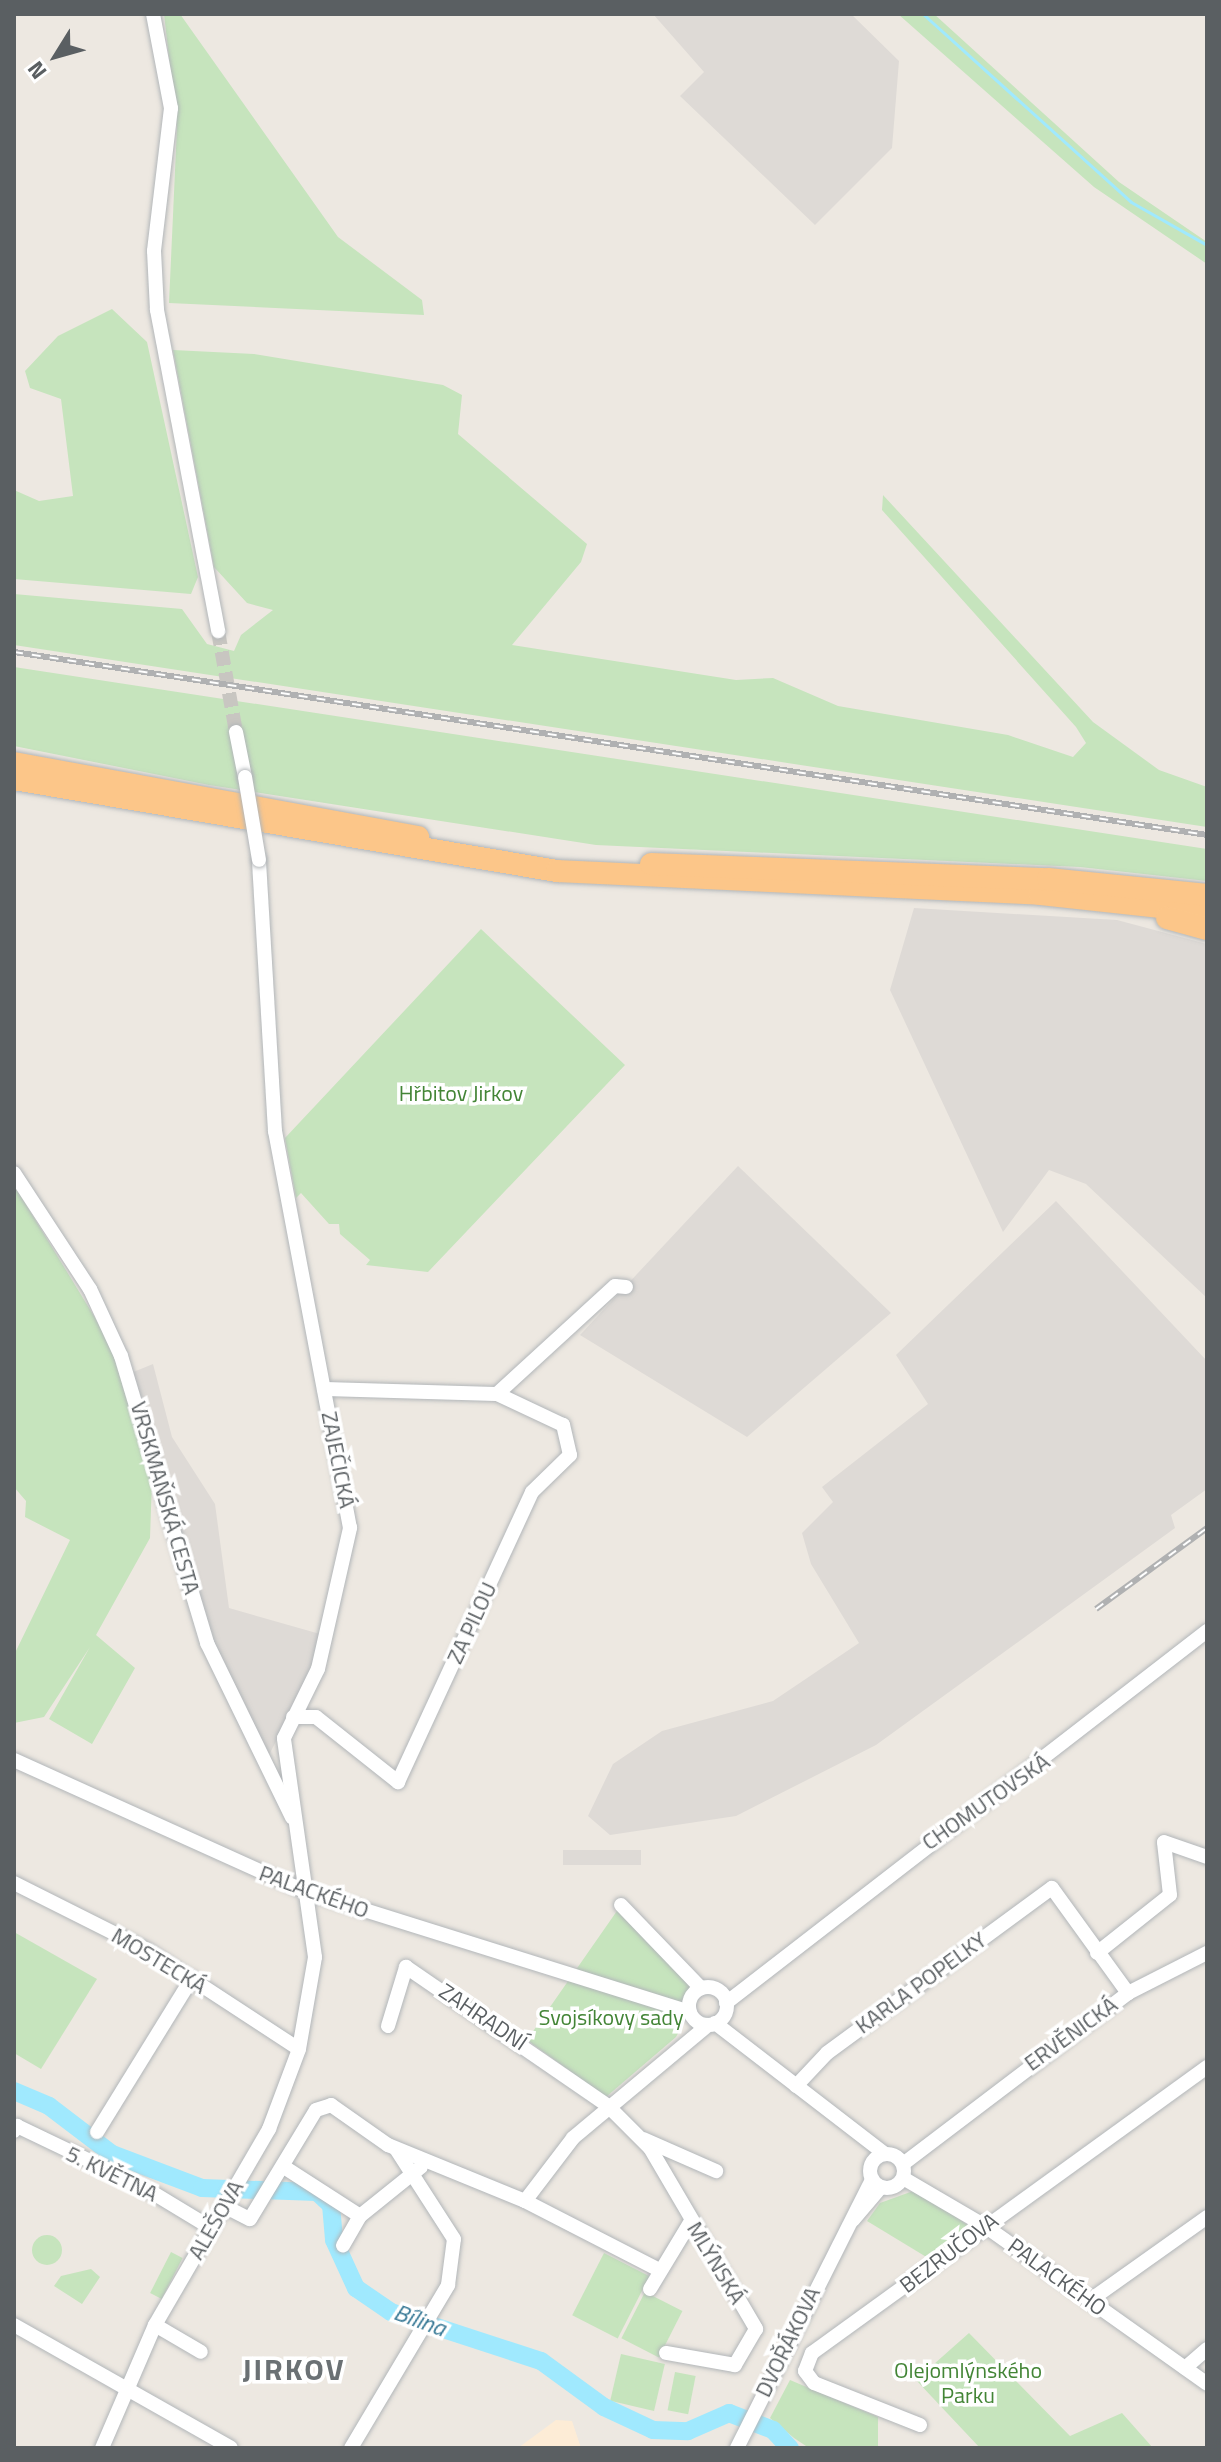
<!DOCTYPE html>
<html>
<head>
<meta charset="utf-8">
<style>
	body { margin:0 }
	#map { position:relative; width:1221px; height:2462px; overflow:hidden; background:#ede8e1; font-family:"Titillium Web",sans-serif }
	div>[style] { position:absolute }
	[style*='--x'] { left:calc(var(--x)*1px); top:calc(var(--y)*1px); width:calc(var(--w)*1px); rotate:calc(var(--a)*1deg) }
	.commercial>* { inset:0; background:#fdecd6 }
	.industrial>* { inset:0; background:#dedad6; transform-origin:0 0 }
	.green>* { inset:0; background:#c6e4bd; transform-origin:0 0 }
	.round { border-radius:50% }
	.stream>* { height:3px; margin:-1.5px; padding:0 1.5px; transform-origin:1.5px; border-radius:1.5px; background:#a0e9fe }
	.river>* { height:18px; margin:-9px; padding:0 9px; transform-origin:9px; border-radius:9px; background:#a0e9fe }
	.minor-tunnel>* { height:14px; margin-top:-7px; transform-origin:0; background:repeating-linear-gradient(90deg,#c8c6c1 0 14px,transparent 0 21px) }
	.roads { filter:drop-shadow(0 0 2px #b2b6b9) drop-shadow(0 0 2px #b2b6b9) }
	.minor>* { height:14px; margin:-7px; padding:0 7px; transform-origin:7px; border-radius:7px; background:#fff }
	.minor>.ring { margin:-7px; padding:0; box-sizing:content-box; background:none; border:14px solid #fff; border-radius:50% }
	.highway>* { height:22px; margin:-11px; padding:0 11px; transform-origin:11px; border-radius:11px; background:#fcc689 }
	.rail>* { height:6px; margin-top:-3px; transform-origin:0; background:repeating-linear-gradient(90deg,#fff 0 9px,#b0b1b2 0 18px); box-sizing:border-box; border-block:2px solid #b0b1b2 }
	.bridges { filter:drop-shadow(0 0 2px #b2b6b9) drop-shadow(0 0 2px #b2b6b9) }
	.minor-bridge>* { height:14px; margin:-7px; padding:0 7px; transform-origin:7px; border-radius:7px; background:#fff }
	span { translate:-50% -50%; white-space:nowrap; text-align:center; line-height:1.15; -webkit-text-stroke:7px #fff; paint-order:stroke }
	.park-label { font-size:22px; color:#438536 }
	.street-label { font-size:22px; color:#5a5f62 }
	.water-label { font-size:24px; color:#367895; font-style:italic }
	.district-label { font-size:30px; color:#6b7174; font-weight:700; letter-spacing:2px }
	.frame { position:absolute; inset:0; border:16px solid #5a5f62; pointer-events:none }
	.north { position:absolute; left:16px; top:16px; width:80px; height:80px; -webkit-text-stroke:6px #fff; paint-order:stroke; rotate:233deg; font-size:22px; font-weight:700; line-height:32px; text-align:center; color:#5a5f62 }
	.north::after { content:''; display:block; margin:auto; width:28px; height:36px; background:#5a5f62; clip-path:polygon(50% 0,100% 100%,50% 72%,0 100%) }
</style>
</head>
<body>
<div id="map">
	<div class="commercial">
		<i style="clip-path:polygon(556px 2420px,572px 2421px,581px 2448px,518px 2448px)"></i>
	</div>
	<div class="industrial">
		<i style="clip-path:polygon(653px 14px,851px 14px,899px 61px,892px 148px,815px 225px,680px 96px,704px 72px)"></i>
		<i style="clip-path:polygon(914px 908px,1117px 920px,1207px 944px,1207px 1298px,1086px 1184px,1049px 1170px,1003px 1232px,890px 990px)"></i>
		<i style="clip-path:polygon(738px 1166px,891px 1313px,747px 1437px,580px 1335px)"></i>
		<i style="clip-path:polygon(1056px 1201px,1207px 1361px,1207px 1489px,1171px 1515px,1175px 1528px,876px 1745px,736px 1816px,610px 1835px,588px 1816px,613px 1764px,662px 1731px,773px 1701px,859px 1643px,811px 1564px,802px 1533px,833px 1502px,822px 1487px,928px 1404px,896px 1355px)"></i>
		<i style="clip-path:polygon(153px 1364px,172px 1437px,215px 1504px,229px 1608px,320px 1634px,307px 1680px,268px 1757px,209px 1641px,131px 1373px)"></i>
		<i style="left:563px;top:1850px;width:78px;height:15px"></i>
	</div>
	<div class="green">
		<i style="clip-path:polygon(164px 14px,180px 14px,338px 237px,422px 300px,424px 315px,169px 303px,177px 127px)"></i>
		<i style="clip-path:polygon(898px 14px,934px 14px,1119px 182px,1207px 242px,1207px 264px,1094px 187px)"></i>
		<i style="clip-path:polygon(112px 309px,147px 342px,198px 577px,191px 594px,14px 579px,14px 490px,39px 501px,73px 496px,61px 399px,30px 388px,25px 371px,58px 336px)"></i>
		<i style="clip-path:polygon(173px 350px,254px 354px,443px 385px,462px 395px,458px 434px,587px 544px,581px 562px,512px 645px,736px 680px,773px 678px,838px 706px,1008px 735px,1073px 757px,1086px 743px,1076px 727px,882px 510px,883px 495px,1093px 722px,1159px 770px,1207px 787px,1207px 827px,14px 645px,14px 594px,182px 609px,207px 644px,234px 651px,241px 635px,273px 610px,247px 603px,214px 567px)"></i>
		<i style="clip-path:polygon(14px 667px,1207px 849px,1207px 881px,1080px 867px,596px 845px,209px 785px,14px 746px)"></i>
		<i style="clip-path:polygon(481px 929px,625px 1065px,428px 1272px,366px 1265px,370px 1260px,340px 1234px,339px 1224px,329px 1224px,301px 1193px,296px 1198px,285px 1138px)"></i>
		<i style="clip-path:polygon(14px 1185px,119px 1357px,152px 1481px,150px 1538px,96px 1635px,135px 1668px,92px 1744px,49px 1719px,90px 1647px,44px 1717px,14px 1723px,14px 1655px,70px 1540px,25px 1517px,26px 1501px,14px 1487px)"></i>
		<i style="clip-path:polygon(619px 1908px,696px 1985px,670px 2019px,682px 2026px,676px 2037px,606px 2097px,527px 2040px)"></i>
		<i style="clip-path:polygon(14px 1932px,97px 1979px,41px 2069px,14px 2053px)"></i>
		<i style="clip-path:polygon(916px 2190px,969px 2226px,928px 2258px,867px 2221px,880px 2203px)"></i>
		<i class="round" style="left:32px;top:2235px;width:30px;height:30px"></i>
		<i style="left:171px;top:2252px;width:13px;height:46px;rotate:27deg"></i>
		<i style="left:604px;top:2253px;width:51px;height:70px;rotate:27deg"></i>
		<i style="clip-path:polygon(91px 2269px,100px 2277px,82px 2304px,54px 2286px,61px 2276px)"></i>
		<i style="left:645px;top:2292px;width:42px;height:52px;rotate:27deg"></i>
		<i style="clip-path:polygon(969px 2333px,1070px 2436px,1122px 2413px,1153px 2448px,980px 2448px,916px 2380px)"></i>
		<i style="left:621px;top:2354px;width:45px;height:48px;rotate:13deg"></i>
		<i style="left:675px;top:2372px;width:21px;height:39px;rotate:11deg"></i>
		<i style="clip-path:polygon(790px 2380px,878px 2417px,878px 2448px,809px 2448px,794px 2438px,770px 2418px)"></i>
	</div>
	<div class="stream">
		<i style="--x:923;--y:14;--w:280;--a:42.1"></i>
		<i style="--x:1131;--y:202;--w:87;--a:29.5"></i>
	</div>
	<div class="river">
		<i style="--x:14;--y:2091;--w:38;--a:23"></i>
		<i style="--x:49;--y:2106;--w:79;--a:37.3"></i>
		<i style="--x:112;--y:2154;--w:96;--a:20.7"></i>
		<i style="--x:202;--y:2188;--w:115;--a:2"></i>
		<i style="--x:317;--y:2192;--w:19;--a:43"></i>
		<i style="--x:331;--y:2205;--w:35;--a:85"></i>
		<i style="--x:334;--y:2240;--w:53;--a:65.4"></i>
		<i style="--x:356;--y:2288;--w:42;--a:34.4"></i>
		<i style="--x:391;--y:2312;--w:158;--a:18.1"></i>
		<i style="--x:541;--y:2361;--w:78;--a:36.1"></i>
		<i style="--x:604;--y:2407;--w:54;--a:25.1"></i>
		<i style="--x:653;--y:2430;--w:35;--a:2"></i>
		<i style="--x:688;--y:2431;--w:45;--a:-23.7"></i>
		<i style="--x:729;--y:2413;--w:47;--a:21.1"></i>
		<i style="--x:773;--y:2430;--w:25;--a:47"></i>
	</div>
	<div class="minor-tunnel">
		<i style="--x:218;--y:631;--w:103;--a:79.9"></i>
	</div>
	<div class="roads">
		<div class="minor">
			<i style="--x:153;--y:14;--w:96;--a:79.2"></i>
			<i style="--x:171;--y:108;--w:144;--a:96.8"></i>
			<i style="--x:154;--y:251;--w:59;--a:87.1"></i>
			<i style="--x:157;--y:310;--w:327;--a:79.2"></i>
			<i style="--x:236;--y:732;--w:46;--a:78.7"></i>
			<i style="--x:14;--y:1173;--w:139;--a:56.8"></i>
			<i style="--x:90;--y:1289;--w:74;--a:65.2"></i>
			<i style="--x:121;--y:1356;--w:300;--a:73.3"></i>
			<i style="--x:207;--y:1643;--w:194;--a:64"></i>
			<i style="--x:324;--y:1389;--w:173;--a:1.7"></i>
			<i style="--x:497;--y:1394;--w:160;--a:-42.5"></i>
			<i style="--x:615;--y:1286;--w:11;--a:5"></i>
			<i style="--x:293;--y:1717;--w:23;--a:0"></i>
			<i style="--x:316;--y:1717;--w:105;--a:38.4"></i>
			<i style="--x:398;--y:1782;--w:319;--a:-65.2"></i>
			<i style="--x:532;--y:1492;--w:53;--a:-44.2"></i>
			<i style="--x:570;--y:1455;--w:31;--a:-103"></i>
			<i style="--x:563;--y:1425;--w:73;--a:-154.8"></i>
			<i style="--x:14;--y:1760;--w:321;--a:24.3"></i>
			<i style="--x:307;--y:1892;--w:401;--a:17.4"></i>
			<i style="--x:14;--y:1883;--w:151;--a:26.7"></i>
			<i style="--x:149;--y:1951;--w:179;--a:33.2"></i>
			<i style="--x:621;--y:1905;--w:115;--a:46.1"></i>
			<i style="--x:1097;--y:1953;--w:93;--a:-38.5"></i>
			<i style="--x:1170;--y:1895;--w:53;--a:-96.5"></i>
			<i style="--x:1164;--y:1842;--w:46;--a:19.2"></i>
			<i class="ring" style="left:689px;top:1987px;width:24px;height:24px"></i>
			<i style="--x:726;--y:2003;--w:608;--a:-37.72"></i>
			<i style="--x:715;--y:2023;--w:213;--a:37.6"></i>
			<i style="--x:388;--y:2026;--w:62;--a:-73"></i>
			<i style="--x:406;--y:1967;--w:245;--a:34.5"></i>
			<i style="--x:608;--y:2106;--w:59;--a:45"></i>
			<i style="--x:650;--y:2148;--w:210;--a:59.6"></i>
			<i style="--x:756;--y:2329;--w:42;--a:120.3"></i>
			<i style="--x:735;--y:2365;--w:70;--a:-170.1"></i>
			<i style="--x:796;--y:2086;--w:45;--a:-46.8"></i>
			<i style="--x:827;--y:2053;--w:279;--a:-36.3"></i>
			<i style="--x:1052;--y:1888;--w:130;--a:54.1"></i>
			<i style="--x:14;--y:2131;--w:6;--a:-59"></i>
			<i style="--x:17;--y:2126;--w:136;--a:25.6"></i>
			<i style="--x:140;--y:2185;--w:83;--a:31.2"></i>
			<i style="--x:97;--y:2132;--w:181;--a:-58.3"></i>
			<i style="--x:643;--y:2139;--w:80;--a:23.7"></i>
			<i class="ring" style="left:870px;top:2154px;width:20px;height:20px"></i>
			<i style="--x:903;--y:2164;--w:283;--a:-37.2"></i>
			<i style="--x:1128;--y:1993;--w:89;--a:-26.9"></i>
			<i style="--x:284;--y:2167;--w:90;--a:32.8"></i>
			<i style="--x:360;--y:2216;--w:34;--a:120"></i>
			<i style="--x:903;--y:2178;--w:95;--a:30.3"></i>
			<i style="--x:985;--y:2226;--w:272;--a:35.4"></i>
			<i style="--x:525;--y:2201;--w:79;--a:-52.7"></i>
			<i style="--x:573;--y:2138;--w:176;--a:-39.9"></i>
			<i style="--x:224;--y:2206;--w:29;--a:27"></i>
			<i style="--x:250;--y:2219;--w:127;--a:-58.8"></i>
			<i style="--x:316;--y:2110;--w:16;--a:-18"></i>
			<i style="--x:331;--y:2105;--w:70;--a:35.1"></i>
			<i style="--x:388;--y:2145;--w:148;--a:22.2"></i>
			<i style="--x:525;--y:2201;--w:151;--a:27.2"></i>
			<i style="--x:360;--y:2216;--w:78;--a:-38.8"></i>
			<i style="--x:853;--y:2220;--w:43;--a:-49.7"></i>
			<i style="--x:650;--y:2289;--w:79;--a:-58.9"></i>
			<i style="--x:1089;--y:2301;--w:145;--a:-35.4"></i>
			<i style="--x:14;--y:2325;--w:249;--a:29.5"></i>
			<i style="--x:155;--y:2325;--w:53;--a:30.4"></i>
			<i style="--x:1185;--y:2368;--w:29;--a:-41"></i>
			<i style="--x:920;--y:2425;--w:114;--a:-158.4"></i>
			<i style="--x:814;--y:2383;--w:15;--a:-127"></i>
			<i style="--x:805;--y:2371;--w:19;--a:-69"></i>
			<i style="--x:812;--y:2353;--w:488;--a:-35.9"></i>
			<i style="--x:102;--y:2448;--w:134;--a:-66.7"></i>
			<i style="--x:155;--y:2325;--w:227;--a:-59.8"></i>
			<i style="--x:269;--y:2129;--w:85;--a:-69.4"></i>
			<i style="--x:299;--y:2049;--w:93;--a:-80.1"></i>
			<i style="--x:315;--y:1957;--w:221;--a:-98.1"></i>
			<i style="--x:284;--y:1738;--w:77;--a:-63.8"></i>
			<i style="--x:318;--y:1669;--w:145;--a:-77.2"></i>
			<i style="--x:350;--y:1528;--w:404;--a:-100.7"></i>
			<i style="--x:275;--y:1131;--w:271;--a:-93.4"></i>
			<i style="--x:351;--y:2448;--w:190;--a:-59.2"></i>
			<i style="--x:448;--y:2285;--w:46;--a:-82.6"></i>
			<i style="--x:454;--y:2239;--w:107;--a:-122.8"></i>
			<i style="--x:737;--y:2448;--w:301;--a:-63.3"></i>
		</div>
		<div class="highway">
			<i style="--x:14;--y:763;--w:411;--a:10.4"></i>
			<i style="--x:14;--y:779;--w:551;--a:9.62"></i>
			<i style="--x:557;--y:871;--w:484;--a:2.7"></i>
			<i style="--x:1040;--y:894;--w:168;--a:6.2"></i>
			<i style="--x:651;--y:864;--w:397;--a:2.2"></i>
			<i style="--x:1048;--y:879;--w:160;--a:5.7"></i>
			<i style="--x:1167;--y:918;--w:41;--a:15.4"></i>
		</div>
	</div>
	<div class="rail">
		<i style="--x:14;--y:652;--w:1207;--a:8.72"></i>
		<i style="--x:1096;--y:1609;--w:137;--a:-36.1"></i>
	</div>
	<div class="bridges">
		<div class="minor-bridge">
			<i style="--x:245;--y:777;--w:84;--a:80.4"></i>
		</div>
	</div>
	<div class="park-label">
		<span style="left:461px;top:1094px">Hřbitov Jirkov</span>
		<span style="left:611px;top:2018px">Svojsíkovy sady</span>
		<span style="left:968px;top:2383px">Olejomlýnského<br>Parku</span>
	</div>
	<div class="street-label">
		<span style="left:338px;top:1460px;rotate:79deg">ZAJEČICKÁ</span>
		<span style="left:165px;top:1498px;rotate:74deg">VRSKMAŇSKÁ CESTA</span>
		<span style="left:472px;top:1623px;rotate:-65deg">ZA PILOU</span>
		<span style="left:986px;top:1802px;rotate:-35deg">CHOMUTOVSKÁ</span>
		<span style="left:314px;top:1892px;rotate:20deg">PALACKÉHO</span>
		<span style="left:159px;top:1961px;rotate:31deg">MOSTECKÁ</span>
		<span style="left:921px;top:1983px;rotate:-36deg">KARLA POPELKY</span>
		<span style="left:483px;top:2017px;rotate:34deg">ZAHRADNÍ</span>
		<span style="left:1071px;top:2034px;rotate:-36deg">ERVĚNICKÁ</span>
		<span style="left:112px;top:2174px;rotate:26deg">5. KVĚTNA</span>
		<span style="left:216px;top:2220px;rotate:-60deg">ALEŠOVA</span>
		<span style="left:949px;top:2253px;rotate:-37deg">BEZRUČOVA</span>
		<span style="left:716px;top:2263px;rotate:59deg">MLÝNSKÁ</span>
		<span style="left:1057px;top:2277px;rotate:36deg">PALACKÉHO</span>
		<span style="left:788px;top:2342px;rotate:-64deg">DVOŘÁKOVA</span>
	</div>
	<div class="water-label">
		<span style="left:420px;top:2320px;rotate:20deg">Bílina</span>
	</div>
	<div class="district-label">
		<span style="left:294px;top:2369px">JIRKOV</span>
	</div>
	<div class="frame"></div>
	<div class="north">N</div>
</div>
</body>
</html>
